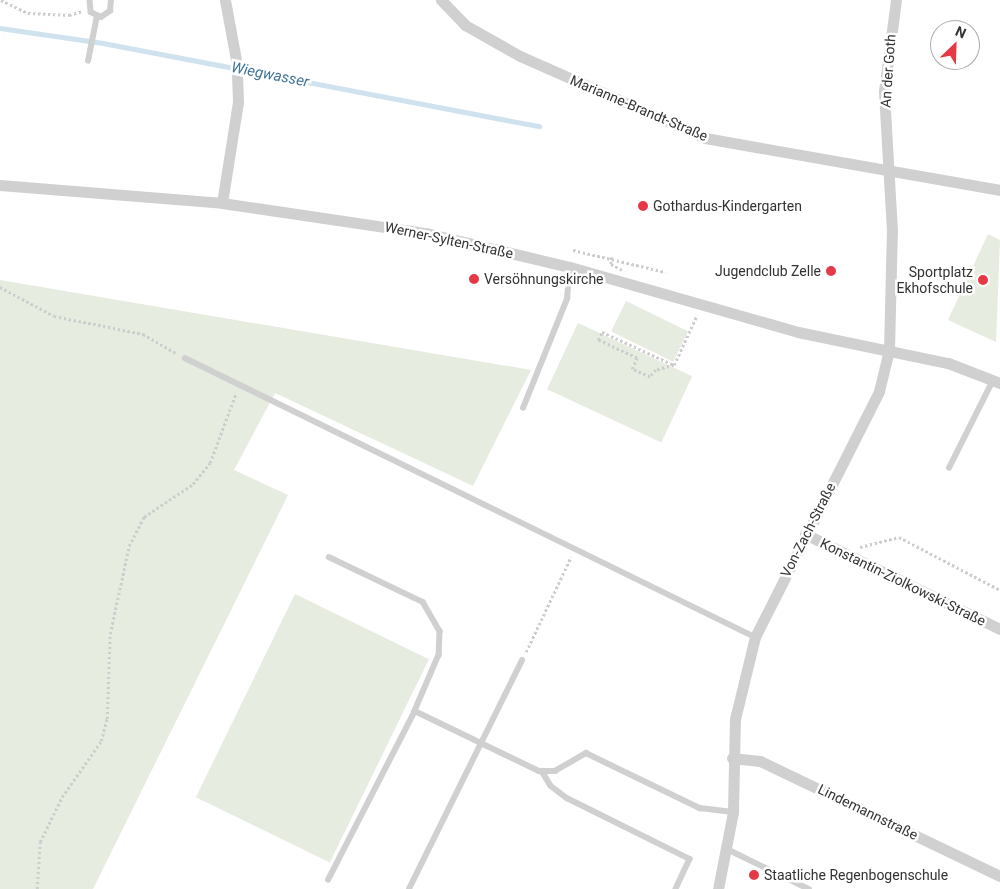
<!DOCTYPE html>
<html>
<head>
<meta charset="utf-8">
<style>
	body { margin:0 }
	#map { position:relative; width:1000px; height:889px; overflow:hidden; background:#fff; font-family:Roboto,sans-serif }
	div>[style] { position:absolute }
	[style*='--x'] { left:calc(var(--x)*1px); top:calc(var(--y)*1px); width:calc(var(--w)*1px); rotate:calc(var(--a)*1deg) }
	.green>* { inset:0; background:#e6ecdf; transform-origin:0 0 }
	.stream>* { height:4.5px; margin:-2.25px; padding:0 2.25px; transform-origin:2.25px; border-radius:2.25px; background:#cfe2ee }
	.path>* { height:2.5px; margin-top:-1.25px; transform-origin:0; background:repeating-linear-gradient(90deg,#cdcdcd 0 2.5px,transparent 0 5px) }
	.service>* { height:5.5px; margin:-2.75px; padding:0 2.75px; transform-origin:2.75px; border-radius:2.75px; background:#d0d0d0 }
	.minor>* { height:11px; margin:-5.5px; padding:0 5.5px; transform-origin:5.5px; border-radius:5.5px; background:#d0d0d0 }
	.dots>* { width:14px; height:14px; translate:-50% -50%; box-sizing:border-box; border:2px solid #fff; border-radius:50% }
	span { translate:-50% -50%; white-space:nowrap; text-align:center; line-height:1.15; -webkit-text-stroke:5px #fff; paint-order:stroke }
	.street-label { font-size:14px; color:#333 }
	.poi-label { font-size:14px; color:#333 }
	.left { translate:0 -50%; text-align:left }
	.right { translate:-100% -50%; text-align:right }
	.water-label { font-size:15px; color:#3f7597; font-style:italic }
	.north { position:absolute; left:930px; top:20px; width:50px; height:50px; box-sizing:border-box; background:#fff; border:1px solid #adadad; border-radius:50%; rotate:24deg; font-size:14px; font-weight:700; line-height:20px; text-align:center; color:#333 }
	.north::after { content:''; display:block; margin:auto; width:18px; height:22px; background:#e63946; clip-path:polygon(50% 0,100% 100%,50% 72%,0 100%) }
</style>
</head>
<body>
<div id="map">
	<div class="green">
		<i style="clip-path:polygon(988px 234px,1000px 240px,996px 342px,948px 320px)"></i>
		<i style="clip-path:polygon(0 280px,531px 370px,473px 486px,275px 393px,234px 470px,288px 495px,93px 889px,0 889px)"></i>
		<i style="left:626px;top:301px;width:69px;height:34px;rotate:26deg"></i>
		<i style="left:578px;top:323px;width:126px;height:73px;rotate:25deg"></i>
		<i style="left:295px;top:594px;width:149px;height:226px;rotate:26deg"></i>
	</div>
	<div class="stream">
		<i style="--x:0;--y:28;--w:104;--a:8.3"></i>
		<i style="--x:103;--y:43;--w:444;--a:10.8"></i>
	</div>
	<div class="path">
		<i style="--x:1;--y:0;--w:30;--a:26"></i>
		<i style="--x:28;--y:13;--w:41;--a:2.8"></i>
		<i style="--x:69;--y:15;--w:15;--a:-16"></i>
		<i style="--x:573;--y:250;--w:95;--a:13.4"></i>
		<i style="--x:612;--y:257;--w:7;--a:98"></i>
		<i style="--x:611;--y:264;--w:15;--a:28"></i>
		<i style="--x:0;--y:287;--w:61;--a:28.2"></i>
		<i style="--x:54;--y:316;--w:91;--a:11.4"></i>
		<i style="--x:143;--y:334;--w:39;--a:30"></i>
		<i style="--x:674;--y:365;--w:19;--a:164"></i>
		<i style="--x:656;--y:370;--w:9;--a:131"></i>
		<i style="--x:650;--y:377;--w:20;--a:-156"></i>
		<i style="--x:632;--y:369;--w:12;--a:-66"></i>
		<i style="--x:637;--y:358;--w:43;--a:-155.2"></i>
		<i style="--x:598;--y:340;--w:9;--a:-63"></i>
		<i style="--x:602;--y:332;--w:79;--a:24.6"></i>
		<i style="--x:674;--y:365;--w:55;--a:-65.3"></i>
		<i style="--x:860;--y:547;--w:40;--a:-14.4"></i>
		<i style="--x:899;--y:537;--w:114;--a:27.7"></i>
		<i style="--x:526;--y:652;--w:105;--a:-64.7"></i>
		<i style="--x:37;--y:889;--w:47;--a:-86.3"></i>
		<i style="--x:40;--y:842;--w:50;--a:-63.9"></i>
		<i style="--x:62;--y:797;--w:68;--a:-55.1"></i>
		<i style="--x:101;--y:741;--w:23;--a:-75"></i>
		<i style="--x:107;--y:719;--w:85;--a:-88"></i>
		<i style="--x:110;--y:634;--w:90;--a:-77.8"></i>
		<i style="--x:129;--y:546;--w:33;--a:-63"></i>
		<i style="--x:144;--y:517;--w:59;--a:-34"></i>
		<i style="--x:193;--y:484;--w:27;--a:-51"></i>
		<i style="--x:210;--y:463;--w:75;--a:-69.6"></i>
	</div>
	<div class="service">
		<i style="--x:90;--y:0;--w:12;--a:85"></i>
		<i style="--x:91;--y:12;--w:11;--a:27"></i>
		<i style="--x:101;--y:17;--w:11;--a:-34"></i>
		<i style="--x:110;--y:11;--w:11;--a:-85"></i>
		<i style="--x:88;--y:61;--w:46;--a:-78.7"></i>
		<i style="--x:185;--y:358;--w:635;--a:26.08"></i>
		<i style="--x:523;--y:408;--w:118;--a:-68"></i>
		<i style="--x:567;--y:299;--w:32;--a:-85"></i>
		<i style="--x:949;--y:468;--w:98;--a:-63.4"></i>
		<i style="--x:329;--y:557;--w:104;--a:25.6"></i>
		<i style="--x:423;--y:602;--w:34;--a:60"></i>
		<i style="--x:440;--y:631;--w:24;--a:92"></i>
		<i style="--x:439;--y:655;--w:61;--a:113.2"></i>
		<i style="--x:542;--y:771;--w:17;--a:59"></i>
		<i style="--x:551;--y:786;--w:20;--a:37"></i>
		<i style="--x:567;--y:798;--w:137;--a:26.4"></i>
		<i style="--x:690;--y:859;--w:33;--a:115"></i>
		<i style="--x:729;--y:850;--w:89;--a:26"></i>
		<i style="--x:328;--y:880;--w:190;--a:-62.8"></i>
		<i style="--x:415;--y:711;--w:138;--a:25.8"></i>
		<i style="--x:539;--y:771;--w:16;--a:0"></i>
		<i style="--x:555;--y:771;--w:36;--a:-30"></i>
		<i style="--x:586;--y:753;--w:127;--a:25.8"></i>
		<i style="--x:700;--y:808;--w:33;--a:7"></i>
		<i style="--x:409;--y:889;--w:255;--a:-63.7"></i>
	</div>
	<div class="minor">
		<i style="--x:441;--y:0;--w:35;--a:46"></i>
		<i style="--x:465;--y:25;--w:63;--a:29.4"></i>
		<i style="--x:520;--y:56;--w:202;--a:23.9"></i>
		<i style="--x:705;--y:138;--w:300;--a:10"></i>
		<i style="--x:0;--y:185;--w:223;--a:4.6"></i>
		<i style="--x:222;--y:203;--w:206;--a:8.4"></i>
		<i style="--x:426;--y:233;--w:148;--a:13.3"></i>
		<i style="--x:570;--y:267;--w:237;--a:15.9"></i>
		<i style="--x:798;--y:332;--w:153;--a:11.7"></i>
		<i style="--x:948;--y:363;--w:56;--a:21"></i>
		<i style="--x:222;--y:203;--w:102;--a:-81"></i>
		<i style="--x:238;--y:102;--w:37;--a:-92"></i>
		<i style="--x:237;--y:65;--w:66;--a:-100.5"></i>
		<i style="--x:805;--y:534;--w:217;--a:26"></i>
		<i style="--x:732;--y:758;--w:28;--a:6"></i>
		<i style="--x:760;--y:761;--w:266;--a:25.6"></i>
		<i style="--x:718;--y:889;--w:78;--a:-79"></i>
		<i style="--x:733;--y:812;--w:93;--a:-88.8"></i>
		<i style="--x:735;--y:719;--w:84;--a:-76.3"></i>
		<i style="--x:755;--y:637;--w:275;--a:-63.2"></i>
		<i style="--x:879;--y:391;--w:42;--a:-76.3"></i>
		<i style="--x:889;--y:350;--w:119;--a:-88.6"></i>
		<i style="--x:892;--y:231;--w:140;--a:-93.3"></i>
		<i style="--x:884;--y:91;--w:92;--a:-82.5"></i>
	</div>
	<div class="dots">
		<i style="left:643px;top:206px;background:#e63946"></i>
		<i style="left:831px;top:271px;background:#e63946"></i>
		<i style="left:474px;top:279px;background:#e63946"></i>
		<i style="left:983px;top:280px;background:#e63946"></i>
		<i style="left:754px;top:875px;background:#e63946"></i>
	</div>
	<div class="street-label">
		<span style="left:888px;top:71px;rotate:-86deg">An der Goth</span>
		<span style="left:639px;top:108px;rotate:23deg">Marianne-Brandt-Straße</span>
		<span style="left:449px;top:240px;rotate:12deg">Werner-Sylten-Straße</span>
		<span style="left:808px;top:530px;rotate:-63deg">Von-Zach-Straße</span>
		<span style="left:903px;top:582px;rotate:26deg">Konstantin-Ziolkowski-Straße</span>
		<span style="left:868px;top:812px;rotate:26deg">Lindemannstraße</span>
	</div>
	<div class="poi-label">
		<span class="left" style="left:653px;top:206px">Gothardus-Kindergarten</span>
		<span class="right" style="left:821px;top:271px">Jugendclub Zelle</span>
		<span class="right" style="left:973px;top:280px">Sportplatz<br>Ekhofschule</span>
		<span class="left" style="left:484px;top:279px">Versöhnungskirche</span>
		<span class="left" style="left:764px;top:875px">Staatliche Regenbogenschule</span>
	</div>
	<div class="water-label">
		<span style="left:270px;top:75px;rotate:11deg">Wiegwasser</span>
	</div>
	<div class="north">N</div>
</div>
</body>
</html>
